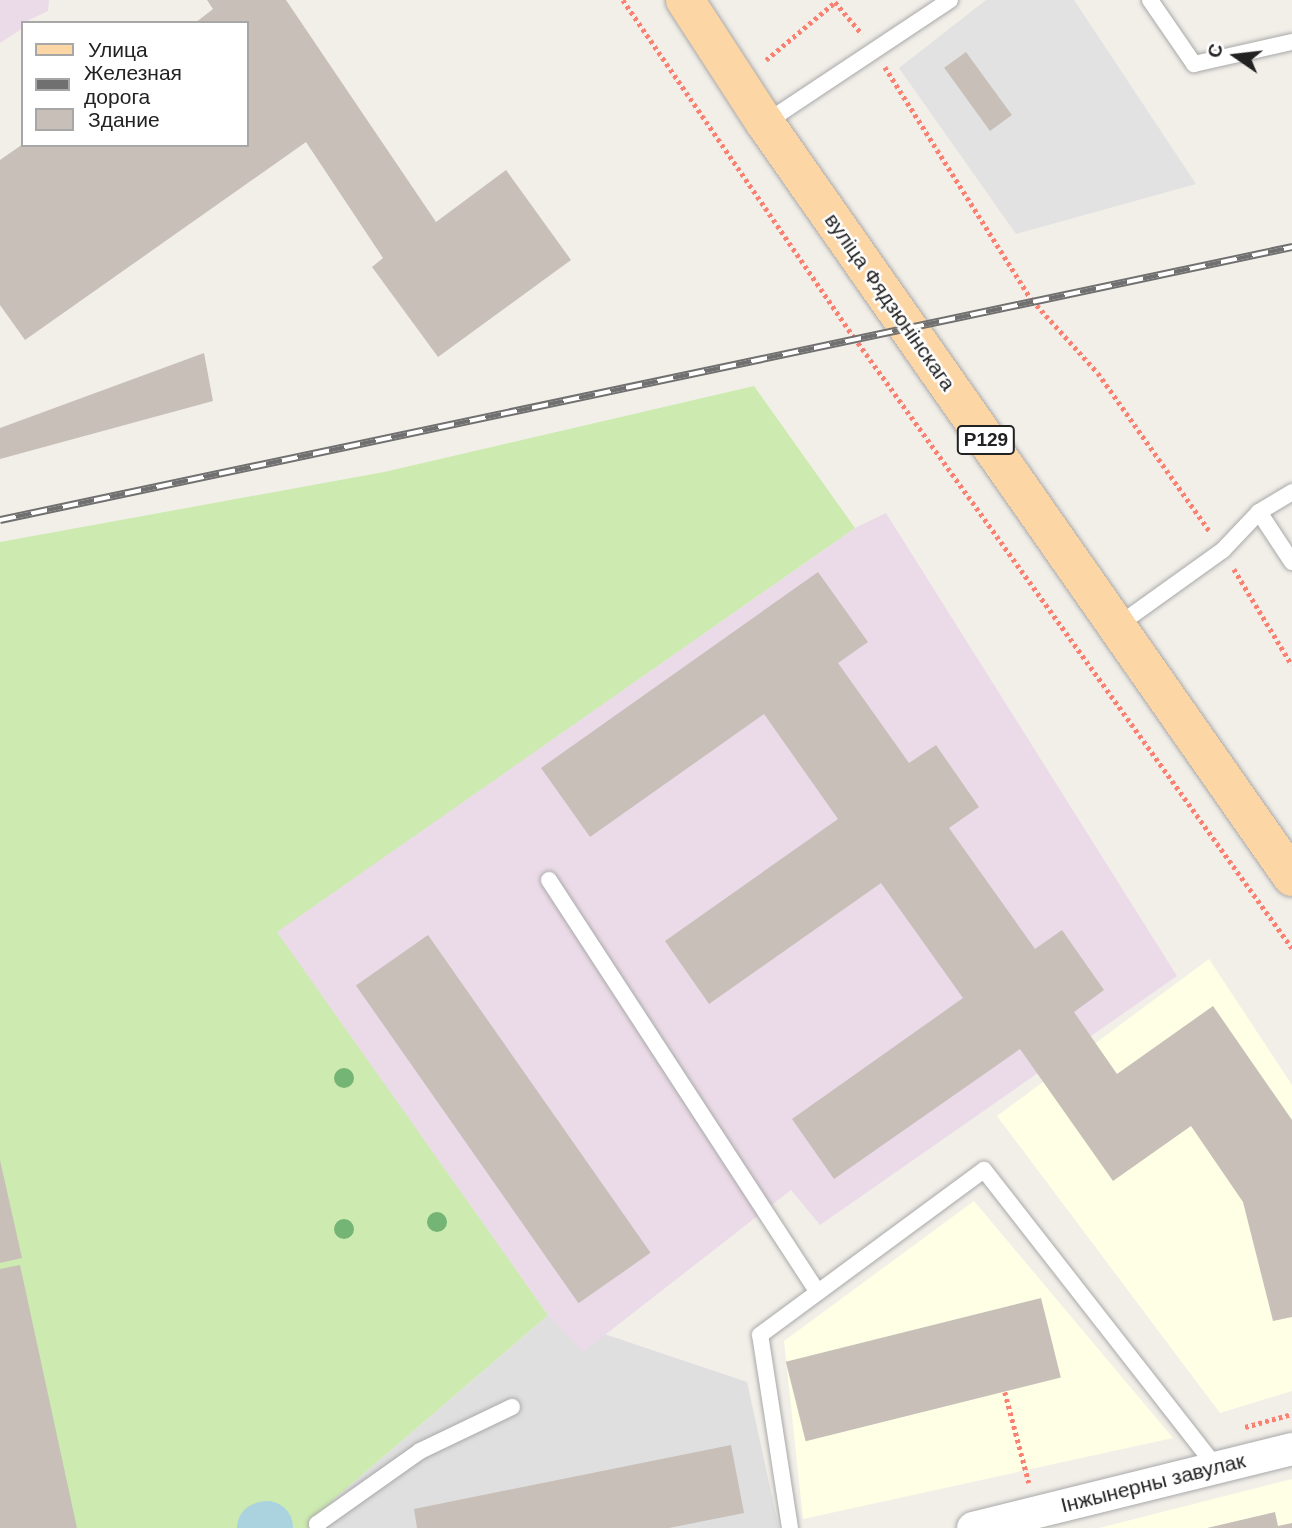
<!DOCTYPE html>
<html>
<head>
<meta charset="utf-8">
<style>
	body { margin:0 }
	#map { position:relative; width:1292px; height:1528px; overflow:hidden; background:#f2efe9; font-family:Helvetica,sans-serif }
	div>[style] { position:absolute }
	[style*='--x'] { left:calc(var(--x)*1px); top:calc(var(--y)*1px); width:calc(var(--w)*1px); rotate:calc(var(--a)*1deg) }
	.residential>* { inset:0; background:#e0dfdf }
	.industrial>* { inset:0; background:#ebdbe8 }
	.education>* { inset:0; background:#ffffe5 }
	.grass>* { inset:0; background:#cdebb0 }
	.parking>* { inset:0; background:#e2e2e2 }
	.river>* { height:52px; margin:-26px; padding:0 26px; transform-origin:26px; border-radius:26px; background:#aad3df }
	.building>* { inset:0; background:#c7bfb8; transform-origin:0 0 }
	.path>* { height:4.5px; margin-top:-2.25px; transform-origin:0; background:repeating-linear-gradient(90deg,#fa8072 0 3.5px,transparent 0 7px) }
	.roads { filter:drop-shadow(0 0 2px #a9a9a9) drop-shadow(0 0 2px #a9a9a9) }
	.lane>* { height:16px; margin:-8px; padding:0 8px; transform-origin:8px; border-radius:8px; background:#fff }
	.street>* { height:32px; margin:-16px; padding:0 16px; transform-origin:16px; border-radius:16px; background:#fff }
	.primary>* { height:38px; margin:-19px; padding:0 19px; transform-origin:19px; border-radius:19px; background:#fcd6a4 }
	.rail>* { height:8px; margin-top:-4px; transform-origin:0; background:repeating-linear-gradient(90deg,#fff 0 16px,#707070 0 32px); box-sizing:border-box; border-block:2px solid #707070 }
	.trees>* { width:20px; height:20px; margin:-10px; border-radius:50%; background:#74b475 }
	span { translate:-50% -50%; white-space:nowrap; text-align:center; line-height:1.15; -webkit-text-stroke:5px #fff; paint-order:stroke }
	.shield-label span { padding:2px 5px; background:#fff; border:2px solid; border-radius:5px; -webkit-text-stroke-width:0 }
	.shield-label { font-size:19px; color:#222; font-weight:700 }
	.street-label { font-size:21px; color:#222 }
	.legend { position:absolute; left:21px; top:21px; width:228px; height:126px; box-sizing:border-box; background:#fff; border:2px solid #a7a7a7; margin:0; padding:9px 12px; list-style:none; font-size:21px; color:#222 }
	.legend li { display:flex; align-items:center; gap:14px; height:35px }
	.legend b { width:35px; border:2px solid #a7a7a7 }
	.north { position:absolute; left:1201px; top:21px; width:70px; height:70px; -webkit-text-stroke:5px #fff; paint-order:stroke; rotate:284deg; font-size:19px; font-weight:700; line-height:28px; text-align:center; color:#222 }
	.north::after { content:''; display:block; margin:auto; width:24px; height:32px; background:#222; clip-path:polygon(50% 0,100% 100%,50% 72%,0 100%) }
</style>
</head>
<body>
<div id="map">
	<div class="residential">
		<i style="clip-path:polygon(548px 1315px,747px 1382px,779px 1528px,308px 1528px,334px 1499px)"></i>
	</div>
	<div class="industrial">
		<i style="clip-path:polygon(0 0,49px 0,48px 11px,23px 23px,23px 28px,0 43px)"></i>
		<i style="clip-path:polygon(886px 513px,1177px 976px,820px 1225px,791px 1190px,583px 1352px,548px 1315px,276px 932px,855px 528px)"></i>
	</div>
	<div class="education">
		<i style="clip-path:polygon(1209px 959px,1292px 1085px,1292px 1391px,1220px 1413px,997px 1116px)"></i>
		<i style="clip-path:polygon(974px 1201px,1173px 1438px,803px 1519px,784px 1341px)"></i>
		<i style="clip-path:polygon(1292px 1479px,1292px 1528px,1099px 1528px)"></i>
	</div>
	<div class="grass">
		<i style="clip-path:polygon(754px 386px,855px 528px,277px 932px,548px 1315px,334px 1499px,308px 1528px,0 1528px,0 542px,384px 472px)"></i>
	</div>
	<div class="parking">
		<i style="clip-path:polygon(986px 0,1074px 0,1196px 184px,1016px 234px,899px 68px)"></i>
	</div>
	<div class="river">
		<i style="--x:263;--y:1528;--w:4;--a:-14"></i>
	</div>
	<div class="building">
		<i style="clip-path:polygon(207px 0,286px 0,436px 222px,506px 170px,571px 260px,438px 357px,372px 267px,383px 258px,306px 142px,25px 340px,0 305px,0 160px,23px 144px,247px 145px,247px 23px,195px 23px,213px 9px)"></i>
		<i style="left:966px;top:52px;width:78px;height:27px;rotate:54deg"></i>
		<i style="clip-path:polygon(204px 353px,213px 401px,0 459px,0 428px)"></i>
		<i style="clip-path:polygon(818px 572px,868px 642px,838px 663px,909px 763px,936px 745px,979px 807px,949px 828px,1035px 949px,1062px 930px,1104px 990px,1074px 1012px,1117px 1074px,1213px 1006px,1292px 1120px,1292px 1317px,1273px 1321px,1243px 1202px,1191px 1126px,1113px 1181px,1020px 1049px,834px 1179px,792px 1119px,963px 998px,881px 883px,709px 1004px,665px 941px,838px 819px,764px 714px,590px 837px,541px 768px)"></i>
		<i style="left:428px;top:935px;width:388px;height:88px;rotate:55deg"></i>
		<i style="clip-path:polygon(0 1160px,22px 1258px,0 1263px)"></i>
		<i style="clip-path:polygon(20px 1265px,77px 1528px,0 1528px,0 1269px)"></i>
		<i style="left:1041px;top:1298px;width:82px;height:263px;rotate:76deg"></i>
		<i style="clip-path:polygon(731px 1445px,744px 1513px,669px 1528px,417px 1528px,414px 1509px)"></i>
		<i style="clip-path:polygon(1275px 1512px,1278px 1526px,1292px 1523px,1292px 1528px,1207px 1528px)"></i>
	</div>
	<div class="path">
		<i style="--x:623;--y:0;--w:409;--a:55.6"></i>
		<i style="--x:854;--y:337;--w:752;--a:54.36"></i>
		<i style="--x:766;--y:60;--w:90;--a:-40"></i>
		<i style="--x:835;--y:2;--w:42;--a:49.8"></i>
		<i style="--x:885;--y:67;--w:275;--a:57.8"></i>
		<i style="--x:1032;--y:300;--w:98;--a:47.9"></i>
		<i style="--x:1098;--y:373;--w:194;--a:54.8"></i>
		<i style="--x:1234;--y:569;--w:112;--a:58.9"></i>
		<i style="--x:1005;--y:1392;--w:94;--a:75.2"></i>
		<i style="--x:1245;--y:1427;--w:49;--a:-15.5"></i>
	</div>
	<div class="roads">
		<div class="lane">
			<i style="--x:1150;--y:0;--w:78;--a:55.5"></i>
			<i style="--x:1194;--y:64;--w:100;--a:-12.7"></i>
			<i style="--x:765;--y:123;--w:222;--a:-33.6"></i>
			<i style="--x:1259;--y:512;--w:39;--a:-31"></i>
			<i style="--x:1117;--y:626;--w:130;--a:-35.6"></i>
			<i style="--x:1223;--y:550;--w:52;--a:-46.5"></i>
			<i style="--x:1259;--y:512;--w:60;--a:56.6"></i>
			<i style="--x:549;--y:880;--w:492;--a:56.9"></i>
			<i style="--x:318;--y:1528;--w:4;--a:-104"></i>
			<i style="--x:317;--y:1524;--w:126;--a:-35.3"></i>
			<i style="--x:420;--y:1451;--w:102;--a:-25.6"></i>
			<i style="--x:790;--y:1528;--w:195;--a:-98.8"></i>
			<i style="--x:760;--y:1335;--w:278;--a:-36.4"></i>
			<i style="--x:984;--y:1170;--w:377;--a:52"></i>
		</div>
		<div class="street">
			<i style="--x:973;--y:1528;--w:329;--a:-13.9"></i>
		</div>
		<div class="primary">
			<i style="--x:685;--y:0;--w:147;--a:57"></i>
			<i style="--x:765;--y:123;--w:920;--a:55.05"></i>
		</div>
	</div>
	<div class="rail">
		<i style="--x:0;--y:520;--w:1321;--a:-11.93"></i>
	</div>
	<div class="trees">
		<i style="left:344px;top:1078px"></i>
		<i style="left:437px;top:1222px"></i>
		<i style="left:344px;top:1229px"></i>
	</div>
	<div class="shield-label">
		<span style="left:986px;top:440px">Р129</span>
	</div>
	<div class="street-label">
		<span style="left:890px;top:302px;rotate:55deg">вуліца Фядзюнінскага</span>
		<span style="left:1153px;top:1483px;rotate:-14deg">Інжынерны завулак</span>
	</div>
	<ul class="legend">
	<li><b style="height:9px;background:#fcd6a4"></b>Улица</li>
	<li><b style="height:9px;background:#707070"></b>Железная дорога</li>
	<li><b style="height:19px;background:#c7bfb8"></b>Здание</li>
	</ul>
	<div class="north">С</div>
</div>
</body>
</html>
